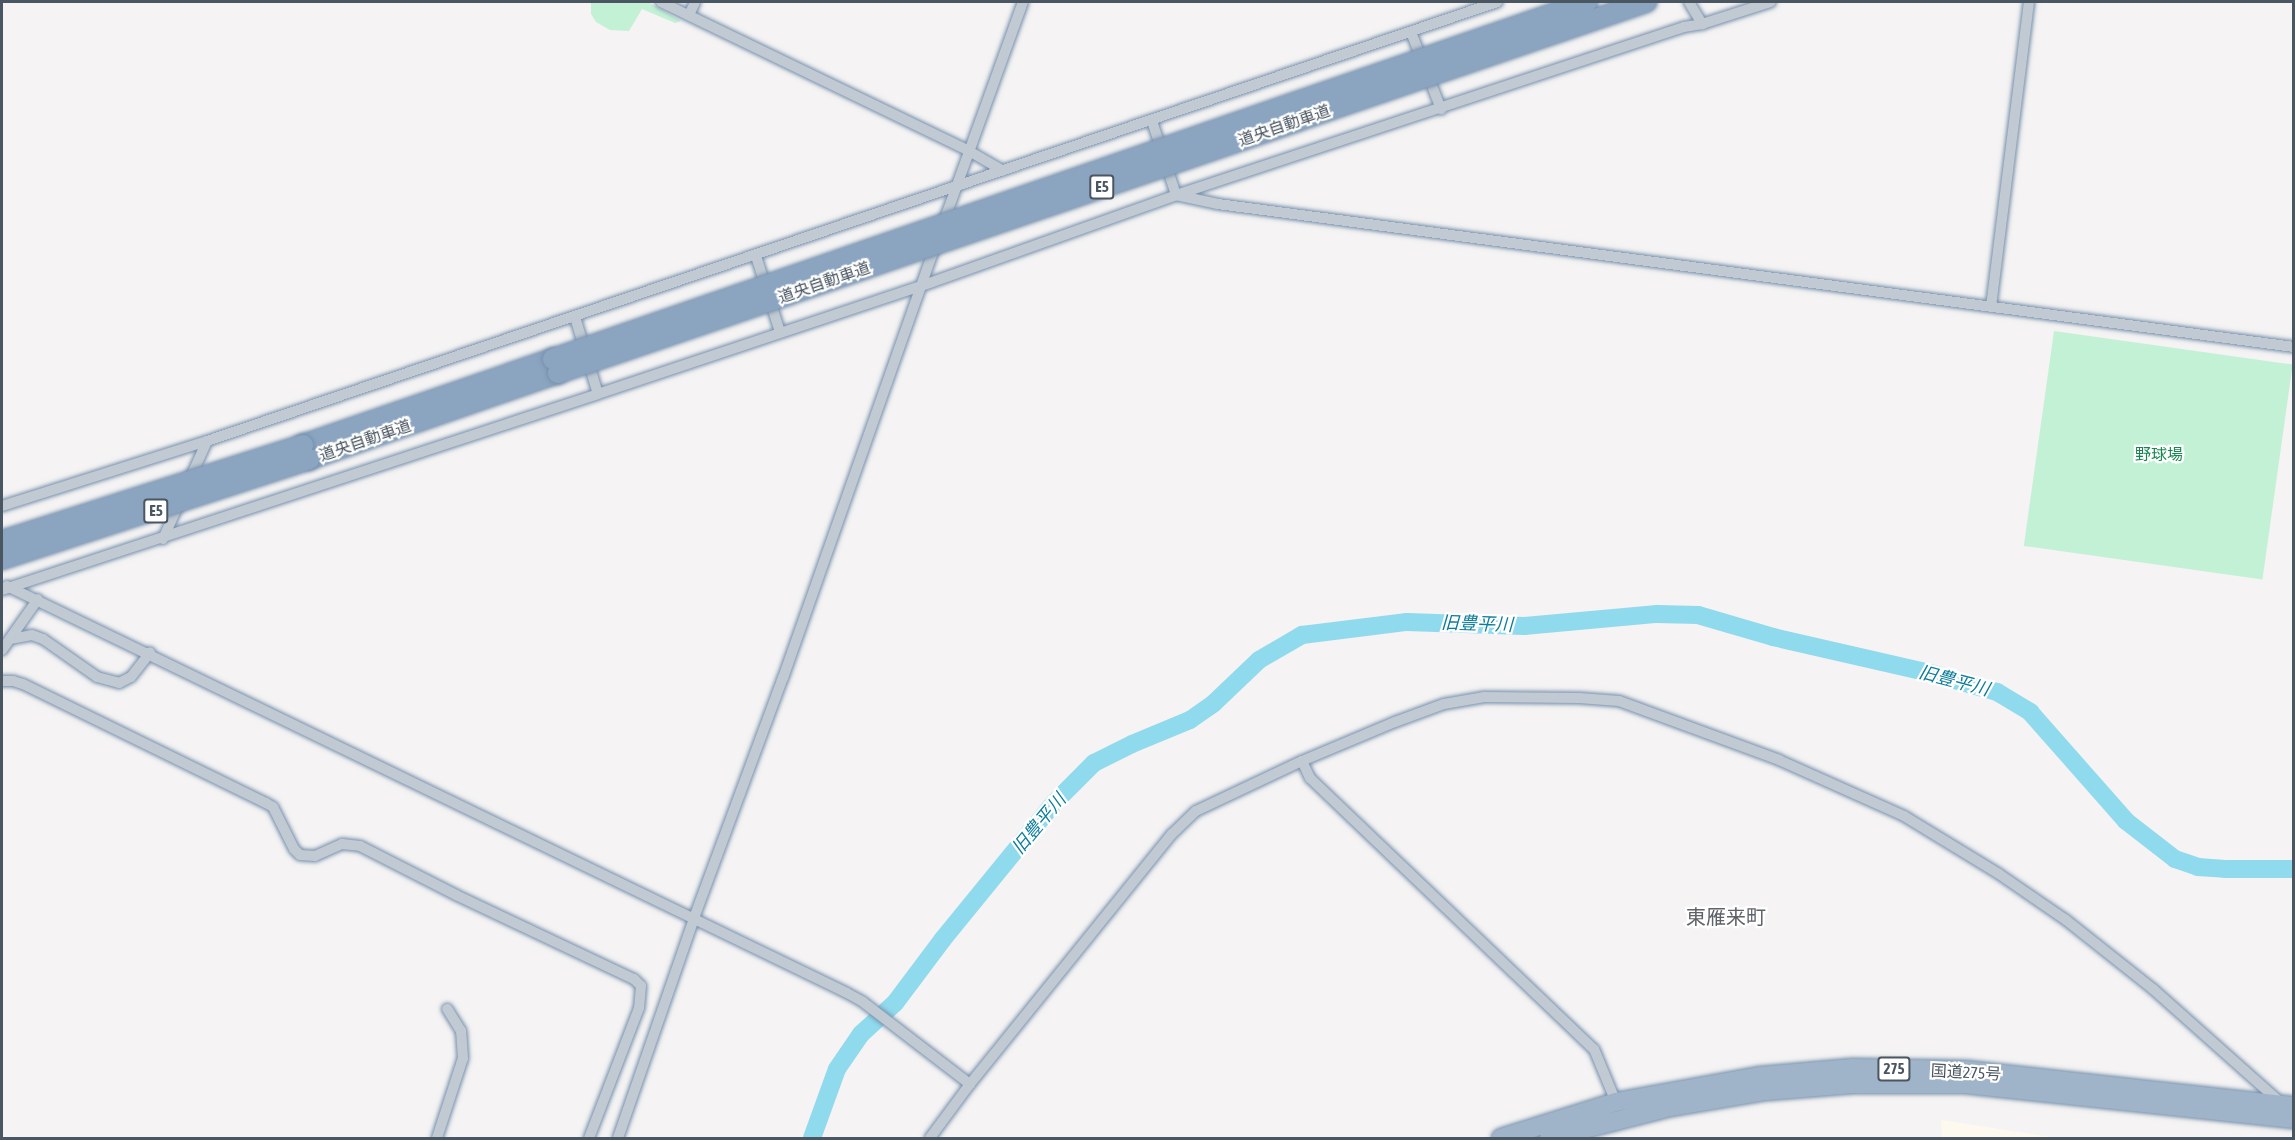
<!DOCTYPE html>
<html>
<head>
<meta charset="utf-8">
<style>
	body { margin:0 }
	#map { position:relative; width:2295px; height:1140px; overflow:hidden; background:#f5f3f3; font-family:"Asap Condensed","Noto Sans JP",sans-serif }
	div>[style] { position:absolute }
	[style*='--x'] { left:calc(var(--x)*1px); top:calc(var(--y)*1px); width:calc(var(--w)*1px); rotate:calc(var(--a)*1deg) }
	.commercial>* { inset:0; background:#fdf9ef }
	.green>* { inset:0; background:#c3f1d5; transform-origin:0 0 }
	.river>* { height:18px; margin:-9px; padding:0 9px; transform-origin:9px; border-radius:9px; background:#90daee }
	.roads { filter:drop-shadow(0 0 2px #7690ad) drop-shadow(0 0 2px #7690ad) }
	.minor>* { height:10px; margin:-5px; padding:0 5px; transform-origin:5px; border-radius:5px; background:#c1cad2 }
	.trunk>* { height:18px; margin:-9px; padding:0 9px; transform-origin:9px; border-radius:9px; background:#9fb4c9 }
	.motorway>* { height:20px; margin:-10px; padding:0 10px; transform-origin:10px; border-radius:10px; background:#8ba5c1 }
	.bridges { filter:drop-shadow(0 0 2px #7690ad) drop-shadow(0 0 2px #7690ad) }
	.motorway-bridge>* { height:20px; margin:-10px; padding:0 10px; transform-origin:10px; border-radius:10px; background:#8ba5c1 }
	span { translate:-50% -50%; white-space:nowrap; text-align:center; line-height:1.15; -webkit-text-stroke:4.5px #fff; paint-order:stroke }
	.shield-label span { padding:2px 4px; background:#fff; border:2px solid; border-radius:4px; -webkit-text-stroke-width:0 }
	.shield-label { font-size:15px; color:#4a5661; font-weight:700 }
	.street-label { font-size:16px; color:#4a5661 }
	.park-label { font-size:16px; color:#17864f }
	.water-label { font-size:18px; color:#0c7c9b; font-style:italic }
	.quarter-label { font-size:20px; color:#5f6368 }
	.frame { position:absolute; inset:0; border:3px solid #4a5661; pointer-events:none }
</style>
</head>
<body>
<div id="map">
	<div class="commercial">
		<i style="clip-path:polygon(1941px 1120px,2058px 1138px,1942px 1138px)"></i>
	</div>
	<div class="green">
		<i style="clip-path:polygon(591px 2px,648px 2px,681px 21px,675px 23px,642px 9px,629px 31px,610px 30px,596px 22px,591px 14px)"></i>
		<i style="left:2054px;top:331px;width:241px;height:217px;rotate:8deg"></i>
	</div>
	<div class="river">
		<i style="--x:812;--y:1138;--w:73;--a:-70.1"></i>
		<i style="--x:837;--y:1069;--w:42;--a:-55.6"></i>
		<i style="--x:861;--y:1034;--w:46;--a:-42.4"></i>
		<i style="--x:895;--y:1003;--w:80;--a:-53.1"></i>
		<i style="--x:943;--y:939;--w:176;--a:-50.8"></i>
		<i style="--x:1054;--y:803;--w:57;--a:-45"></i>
		<i style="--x:1094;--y:763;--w:42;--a:-26.6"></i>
		<i style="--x:1132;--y:744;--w:63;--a:-22.5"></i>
		<i style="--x:1190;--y:720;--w:29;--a:-35"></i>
		<i style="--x:1214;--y:703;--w:62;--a:-43.7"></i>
		<i style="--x:1259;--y:660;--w:50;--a:-30.2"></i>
		<i style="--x:1302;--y:635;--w:106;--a:-7.1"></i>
		<i style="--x:1407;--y:622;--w:117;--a:2"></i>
		<i style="--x:1524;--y:626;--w:134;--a:-5.2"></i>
		<i style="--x:1657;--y:614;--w:41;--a:1.4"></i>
		<i style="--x:1698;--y:615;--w:78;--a:16.3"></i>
		<i style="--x:1773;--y:637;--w:161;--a:12.9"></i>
		<i style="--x:1930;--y:673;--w:70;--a:15.8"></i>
		<i style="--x:1997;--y:692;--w:39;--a:31"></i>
		<i style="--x:2030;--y:712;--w:145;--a:48.6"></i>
		<i style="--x:2126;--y:821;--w:62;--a:37.8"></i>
		<i style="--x:2175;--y:859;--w:24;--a:19"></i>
		<i style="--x:2198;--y:867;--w:27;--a:4"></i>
		<i style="--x:2225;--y:869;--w:69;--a:0"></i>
	</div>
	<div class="roads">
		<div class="minor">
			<i style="--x:661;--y:2;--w:342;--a:25.8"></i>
			<i style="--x:969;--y:151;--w:39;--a:30"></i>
			<i style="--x:1689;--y:2;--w:26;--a:59"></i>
			<i style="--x:689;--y:15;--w:14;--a:-65"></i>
			<i style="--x:1411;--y:32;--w:83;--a:68.7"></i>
			<i style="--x:1152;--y:121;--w:78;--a:72"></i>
			<i style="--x:1176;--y:195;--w:43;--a:12.1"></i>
			<i style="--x:1218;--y:204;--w:1085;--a:7.57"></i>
			<i style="--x:943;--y:224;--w:236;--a:-70.2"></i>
			<i style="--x:756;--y:256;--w:80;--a:72.5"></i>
			<i style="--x:1991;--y:307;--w:307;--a:-82.9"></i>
			<i style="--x:575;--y:317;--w:80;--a:73.4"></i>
			<i style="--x:189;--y:481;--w:44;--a:-65.8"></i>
			<i style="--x:2;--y:506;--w:215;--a:-17.6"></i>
			<i style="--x:207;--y:441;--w:1363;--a:-18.79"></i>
			<i style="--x:163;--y:539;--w:42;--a:-65.9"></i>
			<i style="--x:7;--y:586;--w:933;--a:25.85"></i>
			<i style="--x:847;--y:993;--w:18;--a:29"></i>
			<i style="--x:863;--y:1002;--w:135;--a:37.5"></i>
			<i style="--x:2;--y:590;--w:627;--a:-18.2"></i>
			<i style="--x:598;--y:394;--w:341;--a:-18.5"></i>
			<i style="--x:921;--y:286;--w:271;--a:-19.6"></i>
			<i style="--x:1176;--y:195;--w:535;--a:-18.3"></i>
			<i style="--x:1684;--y:27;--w:18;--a:-9"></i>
			<i style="--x:1702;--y:24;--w:72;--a:-17.7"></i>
			<i style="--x:10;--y:639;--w:22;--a:-10"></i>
			<i style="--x:32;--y:635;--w:12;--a:20"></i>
			<i style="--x:43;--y:639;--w:66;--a:35.1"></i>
			<i style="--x:97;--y:677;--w:23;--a:15"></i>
			<i style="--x:119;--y:683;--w:13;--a:-27"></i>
			<i style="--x:131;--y:677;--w:31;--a:-52"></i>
			<i style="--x:2;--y:650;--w:62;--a:-54.8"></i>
			<i style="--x:2;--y:681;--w:11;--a:0"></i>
			<i style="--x:13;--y:681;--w:10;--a:17"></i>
			<i style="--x:23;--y:684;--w:271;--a:26.1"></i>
			<i style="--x:266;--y:803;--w:8;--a:30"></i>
			<i style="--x:273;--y:807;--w:47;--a:63.4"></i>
			<i style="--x:294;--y:849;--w:8;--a:45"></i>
			<i style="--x:300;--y:855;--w:15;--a:4"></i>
			<i style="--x:315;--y:856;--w:30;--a:-24"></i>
			<i style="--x:342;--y:844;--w:18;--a:6"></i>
			<i style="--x:360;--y:846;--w:108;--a:27"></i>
			<i style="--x:456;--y:895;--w:197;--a:25.3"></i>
			<i style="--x:634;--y:979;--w:10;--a:45"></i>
			<i style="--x:641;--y:986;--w:22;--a:95"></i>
			<i style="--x:639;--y:1008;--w:139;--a:111"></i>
			<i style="--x:1302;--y:761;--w:19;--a:65"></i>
			<i style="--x:1310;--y:778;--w:393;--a:43.7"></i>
			<i style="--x:1594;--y:1049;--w:57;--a:67.5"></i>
			<i style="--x:437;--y:1138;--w:84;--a:-72"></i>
			<i style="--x:463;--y:1058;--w:27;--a:-94"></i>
			<i style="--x:461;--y:1031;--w:26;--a:-122"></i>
			<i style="--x:618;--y:1138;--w:233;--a:-70.9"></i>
			<i style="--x:694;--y:918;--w:256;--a:-69.7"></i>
			<i style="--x:783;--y:678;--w:460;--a:-70.6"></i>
			<i style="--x:930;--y:1138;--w:67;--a:-53.5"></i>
			<i style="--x:970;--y:1084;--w:321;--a:-51.1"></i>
			<i style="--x:1172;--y:834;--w:33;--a:-44"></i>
			<i style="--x:1196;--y:811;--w:117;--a:-25.3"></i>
			<i style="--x:1302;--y:761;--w:101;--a:-22.8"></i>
			<i style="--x:1395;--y:722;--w:52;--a:-20.2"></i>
			<i style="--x:1444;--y:704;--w:41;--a:-9.9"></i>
			<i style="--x:1484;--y:697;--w:95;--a:0.6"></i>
			<i style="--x:1579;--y:698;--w:40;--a:4.3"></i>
			<i style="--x:1619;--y:701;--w:171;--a:20.2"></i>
			<i style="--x:1779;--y:760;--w:137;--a:24.1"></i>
			<i style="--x:1904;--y:816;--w:111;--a:31.4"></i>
			<i style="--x:1999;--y:874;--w:81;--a:34.5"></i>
			<i style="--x:2066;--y:920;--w:111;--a:38.4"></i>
			<i style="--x:2153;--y:989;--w:171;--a:41.7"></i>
		</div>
		<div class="trunk">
			<i style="--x:1501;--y:1138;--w:121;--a:-17.4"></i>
			<i style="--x:1616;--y:1102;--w:147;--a:-10.2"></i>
			<i style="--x:1761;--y:1076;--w:92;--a:-5"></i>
			<i style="--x:1853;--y:1068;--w:113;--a:1"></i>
			<i style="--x:1966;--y:1070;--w:330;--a:6.3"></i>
			<i style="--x:1549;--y:1138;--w:125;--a:-14.4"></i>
			<i style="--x:1670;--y:1107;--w:97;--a:-9.5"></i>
			<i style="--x:1766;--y:1091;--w:87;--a:-4.6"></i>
			<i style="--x:1853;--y:1084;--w:112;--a:0"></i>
			<i style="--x:1965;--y:1084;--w:331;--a:6.1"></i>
		</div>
		<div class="motorway">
			<i style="--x:303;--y:445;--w:264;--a:-19"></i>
			<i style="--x:309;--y:459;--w:263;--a:-19.1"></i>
		</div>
	</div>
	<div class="bridges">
		<div class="motorway-bridge">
			<i style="--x:553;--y:359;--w:1094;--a:-19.05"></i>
			<i style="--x:558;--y:373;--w:1150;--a:-18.83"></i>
			<i style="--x:2;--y:541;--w:316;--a:-17.7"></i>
			<i style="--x:2;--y:559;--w:323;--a:-18"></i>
		</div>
	</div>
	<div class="shield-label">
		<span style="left:1102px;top:187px">E5</span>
		<span style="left:156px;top:511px">E5</span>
		<span style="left:1894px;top:1069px">275</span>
	</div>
	<div class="street-label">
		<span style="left:1284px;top:125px;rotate:-19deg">道央自動車道</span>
		<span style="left:824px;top:282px;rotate:-19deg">道央自動車道</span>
		<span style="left:365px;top:440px;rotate:-19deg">道央自動車道</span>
		<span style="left:1966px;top:1072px;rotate:3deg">国道275号</span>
	</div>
	<div class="park-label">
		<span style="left:2159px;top:454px">野球場</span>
	</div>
	<div class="water-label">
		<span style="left:1477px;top:624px;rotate:2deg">旧豊平川</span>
		<span style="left:1954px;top:681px;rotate:15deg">旧豊平川</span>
		<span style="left:1039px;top:824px;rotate:-50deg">旧豊平川</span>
	</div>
	<div class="quarter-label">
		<span style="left:1726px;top:916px">東雁来町</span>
	</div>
	<div class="frame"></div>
</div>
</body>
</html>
